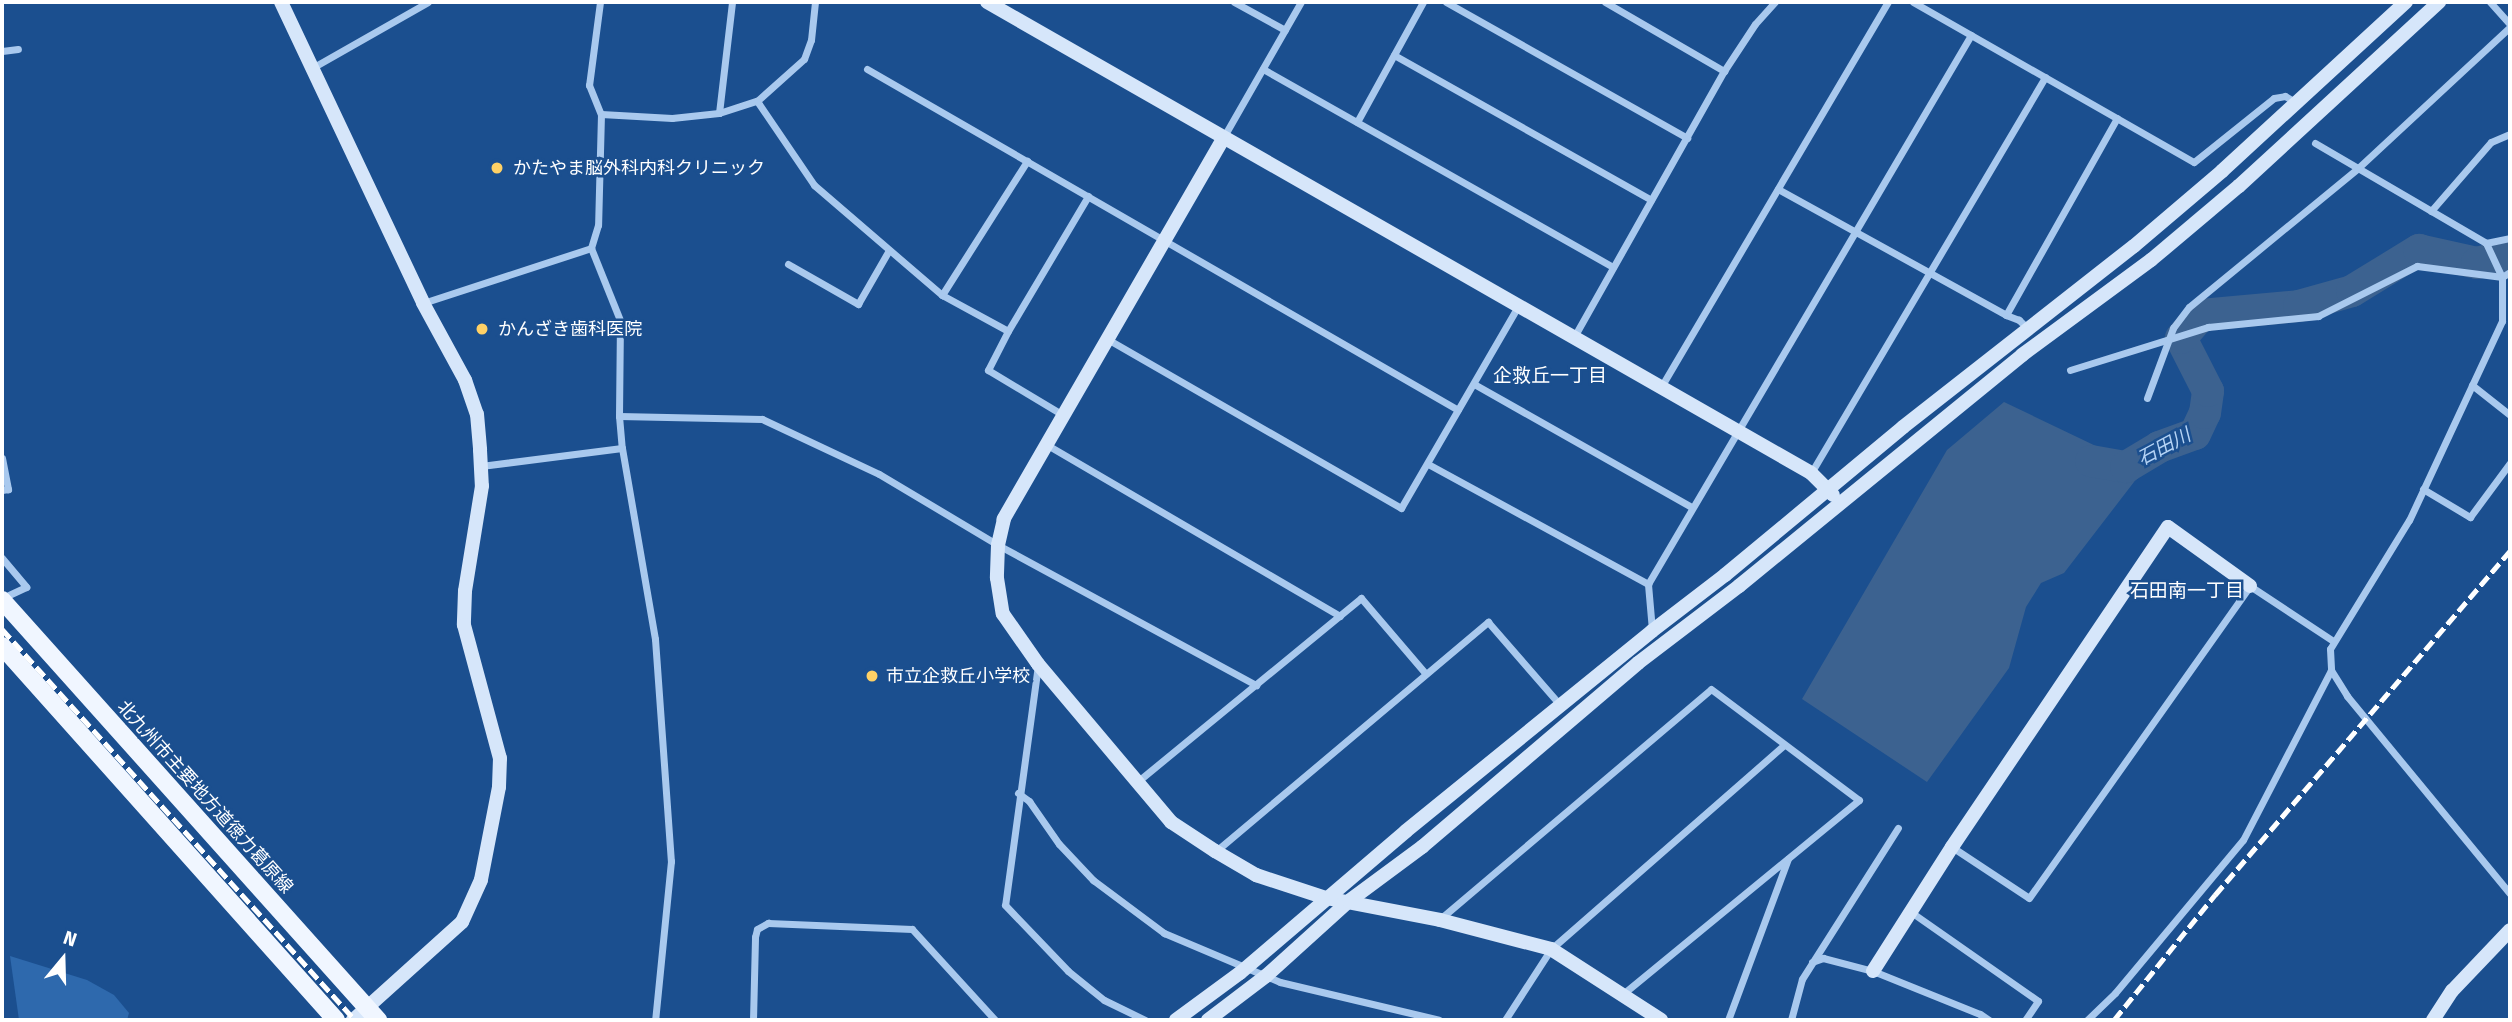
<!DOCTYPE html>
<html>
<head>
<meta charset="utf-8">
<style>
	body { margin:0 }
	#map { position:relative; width:2512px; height:1022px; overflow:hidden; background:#1b4f8f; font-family:"Fira Sans","Noto Sans JP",sans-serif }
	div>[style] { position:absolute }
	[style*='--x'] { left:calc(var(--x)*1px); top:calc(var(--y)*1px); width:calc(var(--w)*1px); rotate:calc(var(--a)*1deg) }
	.green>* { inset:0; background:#2e69ad }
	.water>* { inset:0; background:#3c6290 }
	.river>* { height:32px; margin:-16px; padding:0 16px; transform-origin:16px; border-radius:16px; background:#3c6290 }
	.street>* { height:7px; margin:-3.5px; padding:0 3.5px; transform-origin:3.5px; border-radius:3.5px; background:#a9c9ee }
	.secondary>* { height:14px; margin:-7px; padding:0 7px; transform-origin:7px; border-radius:7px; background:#d6e6fa }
	.primary>* { height:18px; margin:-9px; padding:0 9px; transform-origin:9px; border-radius:9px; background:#f0f6ff }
	.rail>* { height:5px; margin-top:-2.5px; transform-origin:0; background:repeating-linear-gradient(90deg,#fff 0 12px,transparent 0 17px) }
	.dots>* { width:19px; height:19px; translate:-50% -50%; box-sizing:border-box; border:4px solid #1b4f8f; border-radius:50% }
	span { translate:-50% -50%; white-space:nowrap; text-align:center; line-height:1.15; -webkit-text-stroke:5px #1b4f8f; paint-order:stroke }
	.poi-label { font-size:18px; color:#fff }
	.left { translate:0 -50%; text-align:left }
	.street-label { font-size:18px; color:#fff }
	.neighbourhood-label { font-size:19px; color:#fff }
	.water-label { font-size:19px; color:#b5d3f5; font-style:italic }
	.frame { position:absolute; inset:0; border:4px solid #fff; pointer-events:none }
	.north { position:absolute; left:28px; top:924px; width:70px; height:70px; -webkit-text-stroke:5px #1b4f8f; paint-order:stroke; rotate:19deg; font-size:19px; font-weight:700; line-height:28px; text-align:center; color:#fff }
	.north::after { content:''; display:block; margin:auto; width:24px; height:32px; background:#fff; clip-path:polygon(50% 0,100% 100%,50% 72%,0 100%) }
</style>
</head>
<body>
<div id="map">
	<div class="green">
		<i style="clip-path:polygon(10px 956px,87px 980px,114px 995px,129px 1013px,127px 1020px,19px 1020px)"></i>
	</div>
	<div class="water">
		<i style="clip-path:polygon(2004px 402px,2144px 469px,2064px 573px,2041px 583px,2026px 607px,2009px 668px,1927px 782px,1802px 699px,1947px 450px)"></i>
	</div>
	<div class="river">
		<i style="--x:2091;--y:461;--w:36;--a:10"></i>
		<i style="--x:2126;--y:467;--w:39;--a:-31"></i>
		<i style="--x:2159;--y:447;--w:38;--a:-20"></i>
		<i style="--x:2195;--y:434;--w:23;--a:-65"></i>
		<i style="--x:2205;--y:413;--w:22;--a:-82"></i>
		<i style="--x:2208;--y:391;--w:59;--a:-117"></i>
		<i style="--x:2181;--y:338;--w:30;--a:-49"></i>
		<i style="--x:2201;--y:315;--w:98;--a:-5.2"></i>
		<i style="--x:2299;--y:306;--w:55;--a:-15.8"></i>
		<i style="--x:2352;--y:291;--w:79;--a:-31.5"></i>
		<i style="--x:2419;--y:250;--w:59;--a:12.6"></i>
		<i style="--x:2477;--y:263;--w:34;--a:-15"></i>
	</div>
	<div class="street">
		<i style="--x:600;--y:2;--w:84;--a:97.5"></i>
		<i style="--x:589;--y:85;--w:31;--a:68"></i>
		<i style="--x:601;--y:114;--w:111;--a:91.5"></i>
		<i style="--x:598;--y:225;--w:24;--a:107"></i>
		<i style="--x:591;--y:248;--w:78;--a:68.1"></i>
		<i style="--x:620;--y:320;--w:96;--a:90.6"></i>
		<i style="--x:619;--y:416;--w:32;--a:85"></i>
		<i style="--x:622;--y:448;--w:194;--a:80.2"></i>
		<i style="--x:655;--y:639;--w:223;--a:85.9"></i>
		<i style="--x:671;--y:861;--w:160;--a:95.7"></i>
		<i style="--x:1234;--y:2;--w:58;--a:28.8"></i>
		<i style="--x:1446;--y:2;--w:277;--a:29.4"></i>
		<i style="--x:1605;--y:2;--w:138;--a:30.1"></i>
		<i style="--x:1913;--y:2;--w:323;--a:29.7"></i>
		<i style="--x:2194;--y:162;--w:102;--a:-38.7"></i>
		<i style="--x:2274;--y:98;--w:11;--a:-10"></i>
		<i style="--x:2285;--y:96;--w:12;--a:31"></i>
		<i style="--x:2490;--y:2;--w:30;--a:48"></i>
		<i style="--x:2;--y:51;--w:16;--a:-7"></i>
		<i style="--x:1394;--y:55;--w:295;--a:29.4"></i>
		<i style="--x:312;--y:68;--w:133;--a:-29.6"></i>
		<i style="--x:867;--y:69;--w:682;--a:29.98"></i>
		<i style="--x:1263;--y:69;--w:402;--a:29.5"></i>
		<i style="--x:757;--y:101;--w:102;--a:55.8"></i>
		<i style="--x:814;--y:185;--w:169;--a:40.7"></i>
		<i style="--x:942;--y:295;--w:75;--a:28.6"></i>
		<i style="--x:1008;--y:331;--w:157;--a:-59.3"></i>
		<i style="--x:719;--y:113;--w:112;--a:-83.3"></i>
		<i style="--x:601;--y:114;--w:71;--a:3.2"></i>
		<i style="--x:672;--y:118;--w:47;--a:-6.1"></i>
		<i style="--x:719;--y:113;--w:40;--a:-18"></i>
		<i style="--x:757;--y:101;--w:63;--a:-41.8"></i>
		<i style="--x:804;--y:59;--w:20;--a:-70"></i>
		<i style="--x:811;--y:40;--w:38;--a:-84"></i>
		<i style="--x:1357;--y:122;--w:137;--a:-61.2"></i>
		<i style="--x:1223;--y:138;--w:157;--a:-60.2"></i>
		<i style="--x:2315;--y:143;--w:198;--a:30.3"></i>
		<i style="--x:2486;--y:243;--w:38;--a:65"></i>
		<i style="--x:2502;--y:277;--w:44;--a:90"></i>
		<i style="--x:2502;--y:321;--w:220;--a:115"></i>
		<i style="--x:2409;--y:520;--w:151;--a:121.5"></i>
		<i style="--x:2330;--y:649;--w:21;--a:87"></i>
		<i style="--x:2331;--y:670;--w:31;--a:58"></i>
		<i style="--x:2347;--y:696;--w:256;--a:50.5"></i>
		<i style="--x:1778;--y:189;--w:260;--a:28.9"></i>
		<i style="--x:2431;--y:211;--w:91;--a:-49"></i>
		<i style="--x:2491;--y:142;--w:21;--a:-23"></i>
		<i style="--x:2486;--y:243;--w:25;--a:-12"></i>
		<i style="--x:788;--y:264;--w:81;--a:29.7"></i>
		<i style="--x:858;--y:304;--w:62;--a:-60.1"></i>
		<i style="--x:942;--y:295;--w:159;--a:-57.6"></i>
		<i style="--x:423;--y:303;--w:177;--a:-18.1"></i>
		<i style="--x:2028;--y:329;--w:13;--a:-135"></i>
		<i style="--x:2019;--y:320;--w:14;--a:-159"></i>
		<i style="--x:2006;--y:315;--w:226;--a:-60.6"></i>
		<i style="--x:1008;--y:331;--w:44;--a:117.1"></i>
		<i style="--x:988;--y:370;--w:87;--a:31"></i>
		<i style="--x:1574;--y:337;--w:305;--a:-60.6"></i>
		<i style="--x:1724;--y:71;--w:56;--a:-56.6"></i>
		<i style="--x:1755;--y:24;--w:30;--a:-48"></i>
		<i style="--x:1109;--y:340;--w:337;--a:29.9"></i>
		<i style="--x:1401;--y:508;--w:233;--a:-59.9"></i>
		<i style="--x:2070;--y:370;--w:145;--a:-17.3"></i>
		<i style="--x:2208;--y:327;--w:111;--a:-5.7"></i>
		<i style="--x:2318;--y:316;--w:111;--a:-26.8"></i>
		<i style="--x:2417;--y:266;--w:86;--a:7.4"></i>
		<i style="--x:2502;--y:277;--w:9;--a:-32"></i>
		<i style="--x:1474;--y:384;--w:249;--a:29.5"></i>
		<i style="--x:2472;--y:385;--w:48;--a:38.3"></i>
		<i style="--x:1661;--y:387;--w:447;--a:-59.5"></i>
		<i style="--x:2147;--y:398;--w:75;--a:-69.6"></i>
		<i style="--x:2173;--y:328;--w:26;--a:-53"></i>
		<i style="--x:2189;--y:307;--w:217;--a:-39.4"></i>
		<i style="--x:2357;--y:169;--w:209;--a:-42.9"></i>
		<i style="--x:619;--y:416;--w:143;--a:1.2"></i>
		<i style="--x:762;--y:419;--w:129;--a:25.2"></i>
		<i style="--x:879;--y:474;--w:139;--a:30.8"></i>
		<i style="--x:998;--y:545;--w:294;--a:28.5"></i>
		<i style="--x:1049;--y:446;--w:337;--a:30.3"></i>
		<i style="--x:2;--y:458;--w:32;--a:79"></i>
		<i style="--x:8;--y:489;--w:6;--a:171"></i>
		<i style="--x:1428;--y:464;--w:251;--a:28.6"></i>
		<i style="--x:481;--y:466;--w:142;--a:-7.3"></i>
		<i style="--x:1811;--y:473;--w:460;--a:-59.4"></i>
		<i style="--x:2423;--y:489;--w:55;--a:30.8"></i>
		<i style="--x:2470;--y:517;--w:67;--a:-53.5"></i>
		<i style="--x:2;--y:558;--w:38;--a:50"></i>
		<i style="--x:26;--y:587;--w:26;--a:155"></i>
		<i style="--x:1652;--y:630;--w:46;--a:-95"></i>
		<i style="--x:1648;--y:584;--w:637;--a:-59.53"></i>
		<i style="--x:1038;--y:665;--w:242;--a:97.8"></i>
		<i style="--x:1005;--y:905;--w:91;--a:46.3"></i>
		<i style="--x:1068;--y:971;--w:46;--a:38.9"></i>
		<i style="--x:1104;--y:1000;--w:46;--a:26"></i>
		<i style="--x:1137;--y:782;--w:290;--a:-39.4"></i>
		<i style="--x:1361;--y:598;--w:99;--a:49.5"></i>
		<i style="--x:1018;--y:793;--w:14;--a:36"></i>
		<i style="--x:1029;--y:801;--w:52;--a:55.1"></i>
		<i style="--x:1059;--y:844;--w:50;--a:46.6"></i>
		<i style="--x:1093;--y:880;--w:89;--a:36.7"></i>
		<i style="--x:1164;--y:933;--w:126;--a:22.9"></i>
		<i style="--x:1280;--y:982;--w:163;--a:13.4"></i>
		<i style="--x:1952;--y:847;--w:92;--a:33.5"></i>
		<i style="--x:2029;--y:898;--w:382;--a:-54.7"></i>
		<i style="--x:2250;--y:586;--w:100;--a:33.5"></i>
		<i style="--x:1216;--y:851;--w:356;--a:-40.1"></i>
		<i style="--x:1488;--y:622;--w:111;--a:49"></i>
		<i style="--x:1911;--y:912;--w:155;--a:35"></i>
		<i style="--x:2038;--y:1001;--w:23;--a:124"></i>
		<i style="--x:1440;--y:919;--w:355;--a:-40.3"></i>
		<i style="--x:1711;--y:689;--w:185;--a:36.9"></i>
		<i style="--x:1859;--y:800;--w:306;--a:140.6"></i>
		<i style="--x:1812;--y:962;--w:12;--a:-20"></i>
		<i style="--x:1823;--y:958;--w:52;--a:14.6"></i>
		<i style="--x:1873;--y:971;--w:115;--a:21.9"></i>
		<i style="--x:1980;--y:1014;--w:11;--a:34"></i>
		<i style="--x:753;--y:1020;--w:83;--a:-88.6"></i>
		<i style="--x:755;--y:937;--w:8;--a:-76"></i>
		<i style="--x:757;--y:929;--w:13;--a:-29"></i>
		<i style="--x:768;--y:923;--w:144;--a:2.4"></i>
		<i style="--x:912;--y:929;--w:123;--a:47.6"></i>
		<i style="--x:1505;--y:1020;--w:85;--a:-57.1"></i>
		<i style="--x:1551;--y:949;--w:310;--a:-41.2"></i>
		<i style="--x:1728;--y:1020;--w:172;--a:-69.6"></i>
		<i style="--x:1791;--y:1020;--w:42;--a:-75"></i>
		<i style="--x:1802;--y:979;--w:179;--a:-57.6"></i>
		<i style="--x:2087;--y:1020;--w:39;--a:-44"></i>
		<i style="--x:2115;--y:993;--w:199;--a:-50.1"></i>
		<i style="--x:2243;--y:840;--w:191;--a:-62.6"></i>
	</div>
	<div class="secondary">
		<i style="--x:281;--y:2;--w:333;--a:64.7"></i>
		<i style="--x:423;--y:303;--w:88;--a:61.4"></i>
		<i style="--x:465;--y:380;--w:36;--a:71"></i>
		<i style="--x:477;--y:414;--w:36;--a:85"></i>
		<i style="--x:480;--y:450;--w:36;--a:87"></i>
		<i style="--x:482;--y:486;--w:106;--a:99.2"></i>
		<i style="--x:465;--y:591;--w:34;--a:92"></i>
		<i style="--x:464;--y:625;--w:138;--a:74.9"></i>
		<i style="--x:500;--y:758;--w:29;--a:92"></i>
		<i style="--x:499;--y:787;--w:95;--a:101"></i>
		<i style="--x:481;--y:880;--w:46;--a:114.3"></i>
		<i style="--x:462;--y:922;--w:147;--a:138"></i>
		<i style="--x:987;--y:2;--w:949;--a:29.75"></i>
		<i style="--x:1811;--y:473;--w:31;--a:45"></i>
		<i style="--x:1223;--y:139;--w:439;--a:120"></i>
		<i style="--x:1004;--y:519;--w:27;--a:103"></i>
		<i style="--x:998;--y:545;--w:33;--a:92"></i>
		<i style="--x:997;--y:578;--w:36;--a:81"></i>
		<i style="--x:1003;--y:614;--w:61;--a:55"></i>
		<i style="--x:1038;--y:664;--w:207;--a:49.9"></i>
		<i style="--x:1171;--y:822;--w:53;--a:33.4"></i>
		<i style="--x:1215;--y:851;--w:48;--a:30.3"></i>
		<i style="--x:1256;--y:875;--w:74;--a:18.2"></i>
		<i style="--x:1326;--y:898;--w:116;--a:10.9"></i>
		<i style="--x:1440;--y:920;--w:115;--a:14.6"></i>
		<i style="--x:1551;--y:949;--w:131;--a:32.8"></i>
		<i style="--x:1873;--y:971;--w:147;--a:-57.5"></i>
		<i style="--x:1952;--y:847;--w:386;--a:-56"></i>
		<i style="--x:2168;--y:527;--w:101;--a:35.7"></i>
		<i style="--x:1176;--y:1020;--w:79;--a:-36.3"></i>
		<i style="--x:1240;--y:973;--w:218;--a:-40.5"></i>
		<i style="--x:1406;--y:831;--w:317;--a:-39.1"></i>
		<i style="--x:1652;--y:631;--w:92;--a:-37.5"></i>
		<i style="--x:1725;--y:575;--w:231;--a:-39.7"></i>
		<i style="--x:1903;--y:427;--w:293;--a:-38.1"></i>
		<i style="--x:2134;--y:246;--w:116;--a:-40.4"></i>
		<i style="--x:2222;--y:171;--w:250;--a:-42.6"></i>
		<i style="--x:1208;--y:1020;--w:73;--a:-37.2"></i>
		<i style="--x:1266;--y:976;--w:112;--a:-42.1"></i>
		<i style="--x:1349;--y:901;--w:91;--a:-36.5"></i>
		<i style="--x:1422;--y:847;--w:284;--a:-40.4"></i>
		<i style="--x:1638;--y:663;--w:127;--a:-37.3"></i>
		<i style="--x:1739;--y:586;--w:365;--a:-39.2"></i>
		<i style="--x:2022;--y:355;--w:160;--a:-36.4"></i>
		<i style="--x:2151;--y:260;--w:115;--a:-40.1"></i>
		<i style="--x:2239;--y:186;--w:272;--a:-42.6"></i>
		<i style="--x:2433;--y:1020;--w:35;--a:-57"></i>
		<i style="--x:2452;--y:991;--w:84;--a:-46.4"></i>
	</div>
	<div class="primary">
		<i style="--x:2;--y:600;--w:564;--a:48.16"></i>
		<i style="--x:2;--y:646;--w:501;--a:48.23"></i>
	</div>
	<div class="rail">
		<i style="--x:2;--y:629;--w:527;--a:47.92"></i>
		<i style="--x:2114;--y:1020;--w:161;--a:-51.1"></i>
		<i style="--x:2215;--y:895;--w:453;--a:-49.4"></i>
	</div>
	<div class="dots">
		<i style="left:497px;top:168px;background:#ffd166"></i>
		<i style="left:482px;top:329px;background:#ffd166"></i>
		<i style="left:872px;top:676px;background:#ffd166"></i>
	</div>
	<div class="poi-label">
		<span class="left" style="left:513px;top:168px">かたやま脳外科内科クリニック</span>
		<span class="left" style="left:498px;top:329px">かんざき歯科医院</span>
		<span class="left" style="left:886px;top:676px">市立企救丘小学校</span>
	</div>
	<div class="street-label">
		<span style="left:205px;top:797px;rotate:48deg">北九州市主要地方道徳力葛原線</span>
	</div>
	<div class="neighbourhood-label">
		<span style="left:1550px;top:376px">企救丘一丁目</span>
		<span style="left:2187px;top:591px">石田南一丁目</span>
	</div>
	<div class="water-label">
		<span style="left:2164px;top:447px;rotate:-28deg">石田川</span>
	</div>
	<div class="frame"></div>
	<div class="north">N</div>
</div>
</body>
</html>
